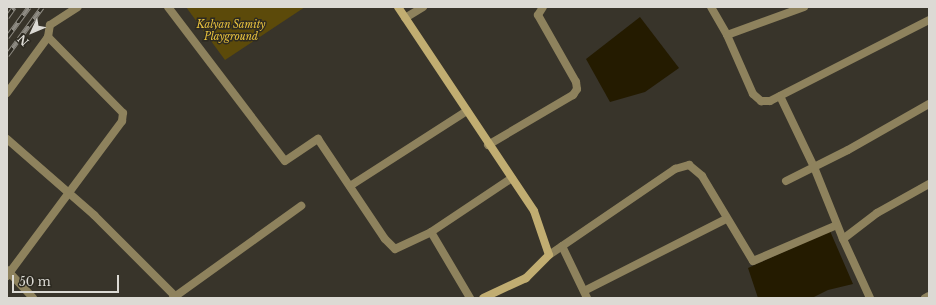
<!DOCTYPE html>
<html>
<head>
<meta charset="utf-8">
<style>
	body { margin:0 }
	#map { position:relative; width:936px; height:305px; overflow:hidden; background:#38342a; font-family:"Libre Baskerville",serif }
	div>[style] { position:absolute }
	[style*='--x'] { left:calc(var(--x)*1px); top:calc(var(--y)*1px); width:calc(var(--w)*1px); rotate:calc(var(--a)*1deg) }
	.green>* { inset:0; background:#5c4a0a }
	.water>* { inset:0; background:#241b00 }
	.street>* { height:8px; margin:-4px; padding:0 4px; transform-origin:4px; border-radius:4px; background:#8e825d }
	.secondary>* { height:8px; margin:-4px; padding:0 4px; transform-origin:4px; border-radius:4px; background:#c1ad71 }
	.rail>* { height:4.5px; margin-top:-2.25px; transform-origin:0; background:repeating-linear-gradient(90deg,#2d2a21 0 9px,#8e8b83 0 18px); box-sizing:border-box; border-block:1px solid #8e8b83 }
	span { translate:-50% -50%; white-space:nowrap; text-align:center; line-height:1.15; -webkit-text-stroke:3px #2d2a21; paint-order:stroke }
	.park-label { font-size:10px; color:#eac33d; font-style:italic }
	.frame { position:absolute; inset:0; border:8px solid #dcdad4; pointer-events:none }
	.north { position:absolute; left:12px; top:12px; width:40px; height:40px; -webkit-text-stroke:3px #2d2a21; paint-order:stroke; rotate:226deg; font-size:11px; font-weight:700; line-height:16px; text-align:center; color:#dcdad4 }
	.north::after { content:''; display:block; margin:auto; width:14px; height:18px; background:#dcdad4; clip-path:polygon(50% 0,100% 100%,50% 72%,0 100%) }
	.scale { position:absolute; left:12px; top:275px; width:107px; height:18px; box-sizing:border-box; border:2px solid #dcdad4; border-top:0; padding-left:5px; font-size:12px; line-height:14px; white-space:nowrap; color:#dcdad4; -webkit-text-stroke:3px #2d2a21; paint-order:stroke }
</style>
</head>
<body>
<div id="map">
	<div class="green">
		<i style="clip-path:polygon(186px 7px,305px 7px,225px 60px)"></i>
	</div>
	<div class="water">
		<i style="clip-path:polygon(640px 17px,679px 68px,645px 92px,610px 102px,586px 59px)"></i>
		<i style="clip-path:polygon(830px 231px,853px 284px,828px 290px,812px 298px,758px 298px,748px 268px)"></i>
	</div>
	<div class="street">
		<i style="--x:168;--y:7;--w:193;--a:52.8"></i>
		<i style="--x:285;--y:161;--w:40;--a:-34"></i>
		<i style="--x:318;--y:139;--w:120;--a:56.2"></i>
		<i style="--x:385;--y:239;--w:14;--a:45"></i>
		<i style="--x:395;--y:249;--w:40;--a:-25"></i>
		<i style="--x:431;--y:232;--w:97;--a:-33.7"></i>
		<i style="--x:711;--y:7;--w:32;--a:60"></i>
		<i style="--x:727;--y:35;--w:64;--a:66.2"></i>
		<i style="--x:753;--y:94;--w:11;--a:41"></i>
		<i style="--x:761;--y:101;--w:9;--a:0"></i>
		<i style="--x:770;--y:101;--w:178;--a:-27"></i>
		<i style="--x:405;--y:18;--w:21;--a:-31"></i>
		<i style="--x:727;--y:35;--w:82;--a:-20"></i>
		<i style="--x:7;--y:93;--w:69;--a:-53.8"></i>
		<i style="--x:780;--y:96;--w:79;--a:64.4"></i>
		<i style="--x:814;--y:167;--w:78;--a:68.1"></i>
		<i style="--x:7;--y:139;--w:116;--a:41.1"></i>
		<i style="--x:94;--y:215;--w:115;--a:45"></i>
		<i style="--x:488;--y:145;--w:99;--a:-30.5"></i>
		<i style="--x:573;--y:95;--w:7;--a:-56"></i>
		<i style="--x:577;--y:89;--w:7;--a:-98"></i>
		<i style="--x:576;--y:82;--w:77;--a:-119.6"></i>
		<i style="--x:538;--y:15;--w:9;--a:-58"></i>
		<i style="--x:786;--y:181;--w:69;--a:-26.6"></i>
		<i style="--x:848;--y:150;--w:93;--a:-29.6"></i>
		<i style="--x:350;--y:186;--w:139;--a:-32.7"></i>
		<i style="--x:431;--y:232;--w:77;--a:59.4"></i>
		<i style="--x:562;--y:246;--w:58;--a:64.3"></i>
		<i style="--x:549;--y:255;--w:153;--a:-34.3"></i>
		<i style="--x:675;--y:169;--w:15;--a:-16"></i>
		<i style="--x:689;--y:165;--w:17;--a:40"></i>
		<i style="--x:702;--y:176;--w:99;--a:59"></i>
		<i style="--x:753;--y:261;--w:91;--a:-23.2"></i>
		<i style="--x:7;--y:270;--w:38;--a:47"></i>
		<i style="--x:7;--y:276;--w:193;--a:-53.4"></i>
		<i style="--x:122;--y:121;--w:8;--a:-83"></i>
		<i style="--x:123;--y:113;--w:107;--a:-134.6"></i>
		<i style="--x:48;--y:37;--w:12;--a:-81"></i>
		<i style="--x:50;--y:25;--w:33;--a:-33"></i>
		<i style="--x:584;--y:291;--w:159;--a:-26.9"></i>
		<i style="--x:173;--y:298;--w:158;--a:-35.7"></i>
		<i style="--x:870;--y:298;--w:65;--a:-114.6"></i>
		<i style="--x:843;--y:239;--w:43;--a:-37.4"></i>
		<i style="--x:877;--y:213;--w:60;--a:-29.1"></i>
		<i style="--x:925;--y:298;--w:4;--a:-27"></i>
	</div>
	<div class="secondary">
		<i style="--x:398;--y:7;--w:245;--a:56.3"></i>
		<i style="--x:534;--y:211;--w:46;--a:71.2"></i>
		<i style="--x:549;--y:255;--w:33;--a:135"></i>
		<i style="--x:526;--y:278;--w:47;--a:155.1"></i>
	</div>
	<div class="rail">
		<i style="--x:7;--y:17;--w:12;--a:-55"></i>
		<i style="--x:7;--y:37;--w:37;--a:-54"></i>
		<i style="--x:7;--y:55;--w:59;--a:-53.9"></i>
	</div>
	<div class="park-label">
		<span style="left:231px;top:30px">Kalyan Samity<br>Playground</span>
	</div>
	<div class="frame"></div>
	<div class="north">N</div>
	<div class="scale">50 m</div>
</div>
</body>
</html>
